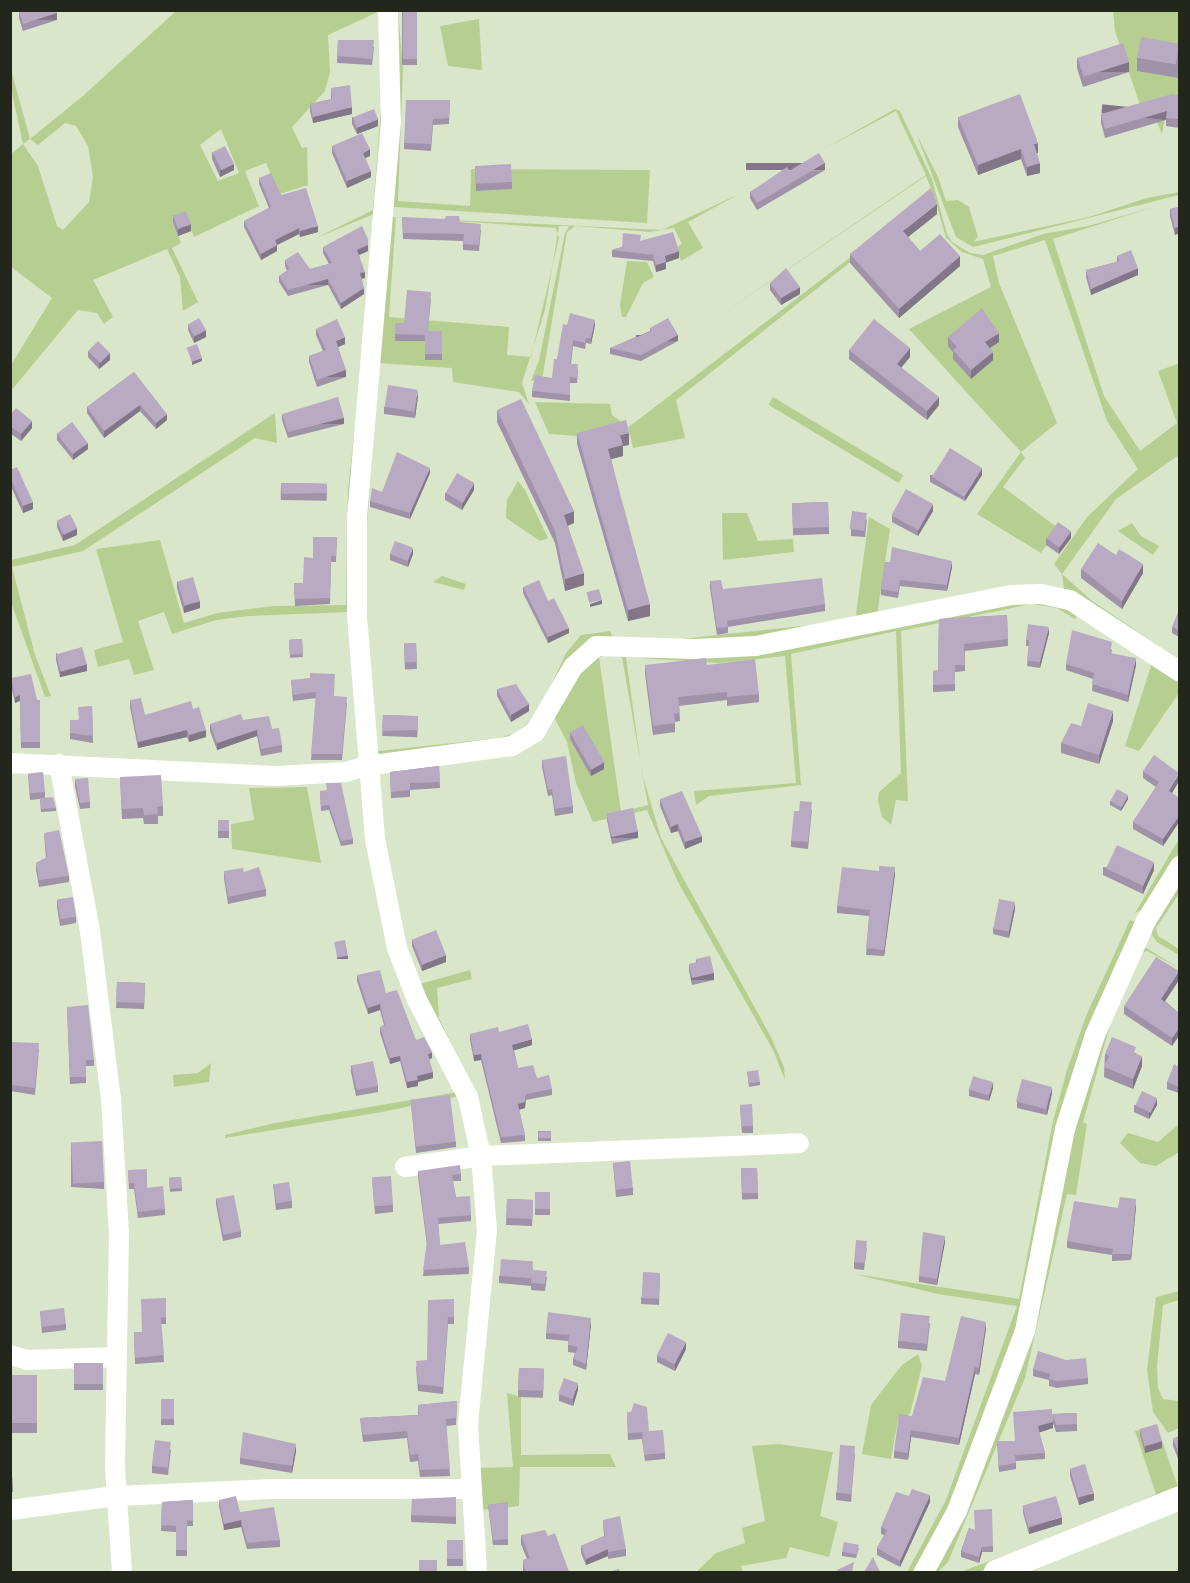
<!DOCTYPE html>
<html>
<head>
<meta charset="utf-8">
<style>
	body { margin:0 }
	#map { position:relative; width:1190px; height:1583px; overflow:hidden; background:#dae6c9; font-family:"Playfair Display",serif }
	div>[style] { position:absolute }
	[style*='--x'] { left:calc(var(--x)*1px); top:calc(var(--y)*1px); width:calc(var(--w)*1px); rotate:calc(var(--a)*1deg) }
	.green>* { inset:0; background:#b6cf91; transform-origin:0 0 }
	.minor>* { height:20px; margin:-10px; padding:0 10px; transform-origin:10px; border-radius:10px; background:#fff }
	.major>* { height:24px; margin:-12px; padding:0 12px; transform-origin:12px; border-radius:12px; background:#fff }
	.wall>* { inset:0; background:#9f92a9; transform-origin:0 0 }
	.shaded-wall>* { inset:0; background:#827789; transform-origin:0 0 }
	.building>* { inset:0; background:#b9aac4; transform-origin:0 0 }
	span { translate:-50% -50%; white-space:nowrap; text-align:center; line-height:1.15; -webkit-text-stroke:4.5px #fff; paint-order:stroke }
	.frame { position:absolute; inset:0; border:12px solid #22261b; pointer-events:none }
</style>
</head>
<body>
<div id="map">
	<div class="green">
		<i style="clip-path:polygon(evenodd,176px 11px,383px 11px,385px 75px,379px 208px,374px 214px,316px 238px,373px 210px,382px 96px,380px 11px,328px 35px,330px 72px,325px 91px,292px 127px,302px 148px,307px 147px,308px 185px,280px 194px,266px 163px,245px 171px,259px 206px,194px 237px,186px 217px,173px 222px,181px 243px,172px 248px,198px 302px,183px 311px,180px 277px,167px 249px,93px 280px,113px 317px,104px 324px,97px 313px,78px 310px,11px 391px,11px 365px,52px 298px,11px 267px,11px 154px,23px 144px,11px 89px,10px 66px,30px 139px,84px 95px,176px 11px,65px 123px,76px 126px,88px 146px,93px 177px,89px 202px,63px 230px,57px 226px,38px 166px,23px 144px,30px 139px,38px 145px,65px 123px,176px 11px,221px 129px,239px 173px,218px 181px,200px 145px,221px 129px)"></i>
		<i style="clip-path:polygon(393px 11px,398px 11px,403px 70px,398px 201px,470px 206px,471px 169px,650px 170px,647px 223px,394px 207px)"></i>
		<i style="clip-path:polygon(1113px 11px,1179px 11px,1179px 103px,1168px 103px,1162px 134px,1151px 109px,1142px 111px,1115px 31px)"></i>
		<i style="clip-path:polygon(479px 19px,482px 70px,448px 66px,440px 26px)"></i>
		<i style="clip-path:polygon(895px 109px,900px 111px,932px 179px,947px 234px,952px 242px,970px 253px,983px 255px,1043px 234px,1088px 226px,1154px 207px,1053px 239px,1104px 396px,1140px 451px,1177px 423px,1158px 371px,1180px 363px,1179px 455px,1116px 499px,1062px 574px,1091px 600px,1179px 660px,1179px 664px,1064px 589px,1062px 574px,1054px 564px,1087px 517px,1138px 469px,1107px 421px,1045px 240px,993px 256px,999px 283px,1057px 423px,1021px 452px,1025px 458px,1003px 487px,1058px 528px,1041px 553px,977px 514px,1021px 452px,909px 329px,991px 287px,983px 259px,962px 252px,946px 238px,934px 196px,676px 400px,685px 438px,633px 448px,628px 427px,593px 437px,549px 434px,535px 402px,610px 404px,612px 415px,628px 427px,634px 423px,933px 194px,926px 176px,682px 341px,926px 175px,896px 111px,822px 150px)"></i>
		<i style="clip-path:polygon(916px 133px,938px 177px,946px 201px,958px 200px,969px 207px,978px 237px,973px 242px,1089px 217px,1147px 198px,1179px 192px,1179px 195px,973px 247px,956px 237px)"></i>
		<i style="clip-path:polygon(evenodd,739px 194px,688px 222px,703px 248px,681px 261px,676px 247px,682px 244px,674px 228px,650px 232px,575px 226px,567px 232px,542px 380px,531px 381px,539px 360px,565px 233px,569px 226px,559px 226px,545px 310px,522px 383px,529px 404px,519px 392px,453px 382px,452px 368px,378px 363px,391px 217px,662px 230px,739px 194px,396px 217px,556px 228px,559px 238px,531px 357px,507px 355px,509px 327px,389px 317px,396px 217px)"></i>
		<i style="clip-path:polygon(627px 261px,647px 262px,654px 277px,643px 283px,626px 317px,622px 317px,620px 305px)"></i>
		<i style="clip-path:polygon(360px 380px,348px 612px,249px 616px,216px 620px,172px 634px,164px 612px,138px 621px,154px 670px,134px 675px,129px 659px,98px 667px,94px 650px,123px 642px,96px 549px,160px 540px,184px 623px,217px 613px,274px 606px,346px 605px,348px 489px)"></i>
		<i style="left:773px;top:397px;width:152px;height:9px;rotate:31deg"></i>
		<i style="clip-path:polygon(275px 413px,277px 443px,255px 438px,83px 551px,12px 567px,35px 655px,51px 696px,45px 697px,12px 605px,11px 560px,75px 545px)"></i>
		<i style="clip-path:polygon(370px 431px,374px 431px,364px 564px,375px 744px,379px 751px,498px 738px,524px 731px,535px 720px,566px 653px,581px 635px,610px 631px,613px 638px,682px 639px,848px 621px,850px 625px,744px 642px,660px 643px,597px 639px,572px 657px,537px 722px,521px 737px,379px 755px,371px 742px,361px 613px,362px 506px)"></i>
		<i style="clip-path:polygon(518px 481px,525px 490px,548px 538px,540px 541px,506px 518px,507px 500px)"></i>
		<i style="clip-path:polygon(722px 513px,747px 513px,758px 541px,793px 539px,794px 552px,723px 560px)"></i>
		<i style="clip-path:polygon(869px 517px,890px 529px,877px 615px,861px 623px,856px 614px)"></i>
		<i style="clip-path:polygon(1132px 523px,1141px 536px,1159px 546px,1153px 555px,1118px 531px)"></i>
		<i style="clip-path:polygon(442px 576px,466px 584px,464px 590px,433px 582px)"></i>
		<i style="clip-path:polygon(1051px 601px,1077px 614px,1075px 619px,1057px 608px,1031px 604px,901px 631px,908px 801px,896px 800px,891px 825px,882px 817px,878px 801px,879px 792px,901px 773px,896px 631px,791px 654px,801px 785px,709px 796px,696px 805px,694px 791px,796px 783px,785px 656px,719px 663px,638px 658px,1008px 603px)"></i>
		<i style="clip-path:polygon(evenodd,616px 651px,626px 657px,642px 773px,661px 838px,771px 1037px,784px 1067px,785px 1080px,773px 1050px,678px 882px,647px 810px,593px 822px,576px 783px,567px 742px,554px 717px,584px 662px,592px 655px,616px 651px,613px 654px,622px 657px,648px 805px,621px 812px,599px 657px,613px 654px)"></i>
		<i style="clip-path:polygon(1152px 663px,1179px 680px,1179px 693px,1139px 751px,1125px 746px)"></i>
		<i style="clip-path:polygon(516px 751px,387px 770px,378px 774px,375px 785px,396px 909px,413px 970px,420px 984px,470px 970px,472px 979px,437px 988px,439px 1018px,477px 1097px,490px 1154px,715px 1144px,714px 1150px,491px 1161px,485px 1152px,464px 1076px,420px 995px,403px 951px,377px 825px,372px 779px,382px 768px)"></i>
		<i style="clip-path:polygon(307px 787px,321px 863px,232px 849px,231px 824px,254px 820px,249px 788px)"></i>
		<i style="clip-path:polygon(1179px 839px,1179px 853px,1145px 908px,1135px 913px)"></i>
		<i style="clip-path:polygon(1179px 883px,1179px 894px,1156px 928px,1158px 936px,1179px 949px,1179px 955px,1157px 942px,1150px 932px)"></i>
		<i style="clip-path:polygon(1130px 920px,1135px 922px,1102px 999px,1019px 1325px,948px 1514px,912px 1572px,907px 1572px,946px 1500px,1017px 1306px,938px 1294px,854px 1274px,1019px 1299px,1053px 1121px,1067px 1070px,1086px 1016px)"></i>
		<i style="clip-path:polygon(1146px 948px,1179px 968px,1147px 951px,1139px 954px,1116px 1004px,1083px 1122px,1087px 1124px,1076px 1195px,1067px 1194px,1025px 1378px,948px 1562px,938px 1572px,932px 1572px,1040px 1305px,1070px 1131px,1094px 1057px,1138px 952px)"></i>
		<i style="clip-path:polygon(211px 1063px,209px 1082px,174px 1087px,173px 1075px,198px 1073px)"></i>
		<i style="clip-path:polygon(458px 1092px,460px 1096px,382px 1112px,225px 1138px,225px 1135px,275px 1123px)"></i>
		<i style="clip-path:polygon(1179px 1124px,1179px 1152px,1156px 1166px,1140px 1163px,1120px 1143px,1128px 1133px,1158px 1142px)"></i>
		<i style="clip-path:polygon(1179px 1291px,1179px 1300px,1163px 1305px,1157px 1366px,1158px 1388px,1163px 1399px,1179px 1401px,1179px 1428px,1168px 1433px,1153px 1412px,1147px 1370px,1156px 1297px)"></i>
		<i style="clip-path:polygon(918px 1354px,922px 1366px,910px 1414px,898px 1419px,891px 1459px,862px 1454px,871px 1405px,901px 1366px)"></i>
		<i style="clip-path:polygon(507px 1393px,521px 1397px,521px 1455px,610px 1454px,616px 1467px,520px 1467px,519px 1506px,481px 1510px,479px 1468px,513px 1467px)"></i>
		<i style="clip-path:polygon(1157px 1426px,1179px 1490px,979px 1572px,960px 1572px,1067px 1533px,1156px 1494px,1135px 1431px)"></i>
		<i style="clip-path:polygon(779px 1444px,833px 1452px,820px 1516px,838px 1522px,829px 1557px,790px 1547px,786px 1558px,741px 1566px,743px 1572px,696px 1572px,716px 1553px,745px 1543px,742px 1528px,765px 1521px,752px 1446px)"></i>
	</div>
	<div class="minor">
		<i style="--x:388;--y:10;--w:111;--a:88.5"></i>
		<i style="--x:391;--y:121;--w:398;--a:94.9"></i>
		<i style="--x:357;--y:518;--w:97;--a:90"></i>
		<i style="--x:357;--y:615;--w:225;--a:85.4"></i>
		<i style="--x:375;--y:839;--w:111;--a:78.6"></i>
		<i style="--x:397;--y:948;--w:56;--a:69"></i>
		<i style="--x:417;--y:1000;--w:110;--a:62.3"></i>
		<i style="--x:468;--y:1097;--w:60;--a:77.6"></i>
		<i style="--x:481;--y:1156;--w:74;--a:85.4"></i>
		<i style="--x:487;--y:1230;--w:195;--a:95.6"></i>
		<i style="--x:468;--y:1424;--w:148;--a:86.5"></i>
		<i style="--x:10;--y:763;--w:266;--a:2.8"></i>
		<i style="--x:276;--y:776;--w:70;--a:-3.3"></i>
		<i style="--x:346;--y:772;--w:21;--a:-17"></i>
		<i style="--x:366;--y:766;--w:147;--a:-7.8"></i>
		<i style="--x:512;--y:746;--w:27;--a:-31"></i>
		<i style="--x:535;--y:732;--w:75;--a:-59.7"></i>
		<i style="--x:573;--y:667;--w:31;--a:-42"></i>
		<i style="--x:596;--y:646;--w:98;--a:1.8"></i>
		<i style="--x:694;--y:649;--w:62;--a:-2.8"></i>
		<i style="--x:756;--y:646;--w:261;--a:-11.3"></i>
		<i style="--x:1012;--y:595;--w:29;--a:-2"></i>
		<i style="--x:1041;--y:594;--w:30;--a:12"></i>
		<i style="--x:1070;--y:600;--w:131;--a:33.2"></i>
		<i style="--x:59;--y:764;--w:170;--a:79.5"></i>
		<i style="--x:90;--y:931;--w:169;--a:82.9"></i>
		<i style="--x:111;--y:1099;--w:136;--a:86.6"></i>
		<i style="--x:119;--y:1235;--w:232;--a:91"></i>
		<i style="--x:115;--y:1467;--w:105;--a:86.2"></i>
		<i style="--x:405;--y:1167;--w:77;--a:-8.2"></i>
		<i style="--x:481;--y:1156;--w:318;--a:-2.3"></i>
		<i style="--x:10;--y:1355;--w:18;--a:16"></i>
		<i style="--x:27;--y:1360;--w:90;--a:-1.9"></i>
		<i style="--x:10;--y:1510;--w:107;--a:-7.5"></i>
		<i style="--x:116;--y:1496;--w:156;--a:-2.6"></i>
		<i style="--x:272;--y:1489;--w:199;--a:0"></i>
		<i style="--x:924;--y:1572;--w:69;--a:-61.6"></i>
		<i style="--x:957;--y:1511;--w:192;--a:-69.3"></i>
		<i style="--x:1025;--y:1331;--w:206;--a:-78.8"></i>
		<i style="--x:1065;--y:1129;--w:99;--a:-72.3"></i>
		<i style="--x:1095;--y:1035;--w:125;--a:-65.9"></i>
		<i style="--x:1146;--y:921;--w:65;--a:-58.3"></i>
	</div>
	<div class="major">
		<i style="--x:996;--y:1572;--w:198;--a:-21.9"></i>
	</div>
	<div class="wall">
		<i style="left:402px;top:10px;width:15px;height:55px"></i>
		<i style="clip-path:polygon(19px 11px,57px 20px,23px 31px,19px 18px)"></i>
		<i style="clip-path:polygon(338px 40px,374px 47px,372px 65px,337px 63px)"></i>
		<i style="clip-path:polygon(1179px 44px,1179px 78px,1137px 71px,1137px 58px)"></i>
		<i style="clip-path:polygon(1077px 58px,1129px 72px,1083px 87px,1077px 68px)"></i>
		<i style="clip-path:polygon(331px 88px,352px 114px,313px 123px,310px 111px,310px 104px,331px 99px)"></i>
		<i style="clip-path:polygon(1179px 95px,1179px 128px,1166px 126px,1166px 120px,1105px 138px,1101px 123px,1101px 114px)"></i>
		<i style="clip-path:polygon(450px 100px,449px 124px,433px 125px,431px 151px,404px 149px,404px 143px)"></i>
		<i style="clip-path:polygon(352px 117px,378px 126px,357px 134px,352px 124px)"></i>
		<i style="clip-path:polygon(958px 117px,1038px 153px,1037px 153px,1040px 173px,1027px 176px,1021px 159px,978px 175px,958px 127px)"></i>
		<i style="clip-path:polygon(332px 146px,370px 156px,365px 158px,371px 177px,347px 188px,332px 153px)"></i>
		<i style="clip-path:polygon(212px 152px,234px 170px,220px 177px,212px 159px)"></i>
		<i style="clip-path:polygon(475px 166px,512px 182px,512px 189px,476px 191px)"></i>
		<i style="clip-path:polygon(825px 170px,757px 210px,750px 198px,750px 192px,789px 171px)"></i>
		<i style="clip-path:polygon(259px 178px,281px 195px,318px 232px,300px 237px,299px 234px,277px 245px,277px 251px,261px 260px,244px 227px,244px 221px,269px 208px,259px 184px)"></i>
		<i style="clip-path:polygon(1179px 207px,1179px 233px,1175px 235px,1170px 216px,1170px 209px)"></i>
		<i style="clip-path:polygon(937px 214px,908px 237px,920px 251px,960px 266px,899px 318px,850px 263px,850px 254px)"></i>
		<i style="clip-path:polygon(173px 215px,191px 231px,178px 236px,173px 222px)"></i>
		<i style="clip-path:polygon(402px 217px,481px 230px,479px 251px,463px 250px,463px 241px,403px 239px)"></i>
		<i style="clip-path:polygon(641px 241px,679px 258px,666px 262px,666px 269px,656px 272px,653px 261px,612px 257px,612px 250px)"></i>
		<i style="clip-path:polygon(323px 247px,368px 251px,359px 255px,365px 278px,362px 279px,364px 294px,341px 309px,328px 285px,288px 296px,279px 282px,279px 276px,287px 271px,285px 266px,285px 260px,310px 269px,329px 264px,323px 253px)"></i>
		<i style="clip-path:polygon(1117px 256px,1138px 275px,1091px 295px,1086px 277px,1086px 270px,1117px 262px)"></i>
		<i style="clip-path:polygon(770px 283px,800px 294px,781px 305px,770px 290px)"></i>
		<i style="clip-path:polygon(431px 298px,428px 331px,442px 331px,442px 360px,425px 360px,425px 341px,395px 341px,395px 323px,404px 323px)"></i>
		<i style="clip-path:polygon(188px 324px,206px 337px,194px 343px,188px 330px)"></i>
		<i style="clip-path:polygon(567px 325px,595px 325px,591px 344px,586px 343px,585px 349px,573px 346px,571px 364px,578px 370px,577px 383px,570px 383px,570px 401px,532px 397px,532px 391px,552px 378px)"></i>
		<i style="clip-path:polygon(650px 328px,678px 341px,641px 361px,610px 354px,610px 348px,650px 331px)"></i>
		<i style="clip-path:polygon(316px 329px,345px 344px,338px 347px,346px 377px,317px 387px,309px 362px,309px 356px,323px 351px,316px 335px)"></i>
		<i style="clip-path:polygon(948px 337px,999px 342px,990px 348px,993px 360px,971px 379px,953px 359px,953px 352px,948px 346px)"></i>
		<i style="clip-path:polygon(849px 350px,910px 357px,901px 367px,939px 405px,927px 420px,849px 359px)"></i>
		<i style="clip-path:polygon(88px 351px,110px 360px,99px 369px,88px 357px)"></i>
		<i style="clip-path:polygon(134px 372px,167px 420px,156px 429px,140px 411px,104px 438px,87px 413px,87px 407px)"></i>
		<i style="clip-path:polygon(418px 396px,415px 418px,384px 414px,384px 407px)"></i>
		<i style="clip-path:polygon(497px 410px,574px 523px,568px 526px,584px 585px,565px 591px,555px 543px,497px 422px)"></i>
		<i style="clip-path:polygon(282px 414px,344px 424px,288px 438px,282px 420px)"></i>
		<i style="clip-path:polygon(10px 415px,32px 428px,21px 441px,10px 433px)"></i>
		<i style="clip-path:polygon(57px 433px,88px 449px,73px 460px,57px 440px)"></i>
		<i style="clip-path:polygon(577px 433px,629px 445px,623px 446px,623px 456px,611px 459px,650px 616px,628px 621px,577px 444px)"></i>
		<i style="clip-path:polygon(10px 470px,33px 509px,23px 513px,10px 484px)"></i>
		<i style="clip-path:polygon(430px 473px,410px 519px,370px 507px,370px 501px,382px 492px)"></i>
		<i style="clip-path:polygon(930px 475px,982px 475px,965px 501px,930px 482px)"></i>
		<i style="left:281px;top:483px;width:46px;height:17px;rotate:1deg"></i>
		<i style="clip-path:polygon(474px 490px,462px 510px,445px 500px,445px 493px)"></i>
		<i style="left:828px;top:502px;width:32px;height:36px;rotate:88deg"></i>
		<i style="clip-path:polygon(933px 511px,918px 536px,892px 522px,892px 515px)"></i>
		<i style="clip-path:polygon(867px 519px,865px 537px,851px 536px,851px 529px)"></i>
		<i style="clip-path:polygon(57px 521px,77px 535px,63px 541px,57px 527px)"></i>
		<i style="clip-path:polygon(337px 537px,336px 562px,331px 562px,330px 604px,295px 606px,294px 583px,303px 583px,313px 558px)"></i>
		<i style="clip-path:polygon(1046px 538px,1071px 538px,1059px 554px,1046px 545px)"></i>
		<i style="clip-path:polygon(390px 554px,413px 554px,408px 567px,390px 560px)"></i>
		<i style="clip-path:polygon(885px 562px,952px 567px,947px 591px,900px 586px,898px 598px,881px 595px,881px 589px)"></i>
		<i style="clip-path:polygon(1081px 569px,1143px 573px,1122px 609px,1081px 578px)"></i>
		<i style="clip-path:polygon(177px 581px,200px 608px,184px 613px,177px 588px)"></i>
		<i style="clip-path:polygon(710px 581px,723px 589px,825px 604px,825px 611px,728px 627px,728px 633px,717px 635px,710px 588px)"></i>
		<i style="clip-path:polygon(523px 587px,548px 601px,569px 633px,548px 643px,523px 593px)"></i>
		<i style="clip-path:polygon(1179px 611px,1179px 637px,1172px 633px,1172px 627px)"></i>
		<i style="clip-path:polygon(1007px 615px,1008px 646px,965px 651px,965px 671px,955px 672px,955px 691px,933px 692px,933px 671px,938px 670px,939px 619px)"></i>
		<i style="clip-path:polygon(1049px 633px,1040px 668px,1027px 666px,1029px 646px,1026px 646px,1026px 640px)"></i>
		<i style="left:302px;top:639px;width:18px;height:13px;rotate:87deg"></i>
		<i style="left:416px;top:643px;width:26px;height:12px;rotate:88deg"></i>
		<i style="clip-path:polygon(1112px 649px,1111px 654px,1136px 665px,1128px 702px,1092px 691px,1093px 679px,1066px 670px,1066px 664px)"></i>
		<i style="clip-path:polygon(56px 653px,87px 671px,60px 677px,56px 660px)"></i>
		<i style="clip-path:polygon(645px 665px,707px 665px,759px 694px,759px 702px,727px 706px,727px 700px,679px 706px,680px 721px,675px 722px,675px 732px,653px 735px,645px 674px)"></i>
		<i style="clip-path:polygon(11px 678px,37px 700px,40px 700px,40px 748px,21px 748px,20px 701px,15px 703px,11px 685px)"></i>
		<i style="clip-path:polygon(291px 680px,334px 696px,347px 703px,342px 760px,311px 760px,316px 698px,293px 701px)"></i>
		<i style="clip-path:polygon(497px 689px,529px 711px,511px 722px,497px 696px)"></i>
		<i style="clip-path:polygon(130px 700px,145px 715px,193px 709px,206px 737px,189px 742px,187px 737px,138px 748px,130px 707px)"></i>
		<i style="clip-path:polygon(92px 706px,93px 743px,70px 739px,70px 720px,78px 720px)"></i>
		<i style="left:383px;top:715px;width:35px;height:21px;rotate:2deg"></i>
		<i style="clip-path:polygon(243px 720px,272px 729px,282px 745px,282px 752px,261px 756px,257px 736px,217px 750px,210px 731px,210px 724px)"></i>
		<i style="clip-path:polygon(1113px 721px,1099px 764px,1061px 753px,1061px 743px,1081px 726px)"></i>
		<i style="clip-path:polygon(570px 732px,604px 769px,591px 776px,570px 739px)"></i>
		<i style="clip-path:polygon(542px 760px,573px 806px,573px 813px,555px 816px,552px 795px,548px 796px,542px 767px)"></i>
		<i style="clip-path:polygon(439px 766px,440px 788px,410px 790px,410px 797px,391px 798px,390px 772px)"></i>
		<i style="clip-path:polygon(1143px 771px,1179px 781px,1172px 793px,1179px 798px,1179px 822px,1163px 846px,1133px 829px,1133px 822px,1156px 787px,1143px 778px)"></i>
		<i style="clip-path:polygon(28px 774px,45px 792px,45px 798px,56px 808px,56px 811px,41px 812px,40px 799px,30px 800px)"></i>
		<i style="clip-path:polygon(120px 777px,163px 806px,163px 816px,158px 816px,158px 824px,144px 824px,143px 818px,122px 819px)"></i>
		<i style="clip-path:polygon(75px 779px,90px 802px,90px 808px,80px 809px,75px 786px)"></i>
		<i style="clip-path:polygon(320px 791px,353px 839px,353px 844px,341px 846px,329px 810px,321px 811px)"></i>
		<i style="clip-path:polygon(660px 799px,702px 842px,685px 849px,678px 831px,671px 833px,660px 806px)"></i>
		<i style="clip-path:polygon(1128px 799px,1121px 811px,1110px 805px,1110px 801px)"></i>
		<i style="clip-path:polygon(812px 809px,808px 849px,791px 847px,791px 841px)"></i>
		<i style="clip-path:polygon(607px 814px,638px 838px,612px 844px,607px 820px)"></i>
		<i style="left:229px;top:820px;width:18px;height:11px;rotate:90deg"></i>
		<i style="clip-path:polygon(44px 833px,69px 876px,69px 882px,39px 887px,36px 870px,36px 863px,46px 858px)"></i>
		<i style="clip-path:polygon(1103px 867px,1154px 870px,1143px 894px,1103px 875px)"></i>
		<i style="clip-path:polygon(224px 871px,244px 872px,266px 889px,266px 896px,228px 904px,224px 878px)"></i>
		<i style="clip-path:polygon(895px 874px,884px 956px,866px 955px,869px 916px,837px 913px,837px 906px)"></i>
		<i style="clip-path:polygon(57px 900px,76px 917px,76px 923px,60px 926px,57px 907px)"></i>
		<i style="clip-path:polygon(1015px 909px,1009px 938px,993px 934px,993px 928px)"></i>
		<i style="clip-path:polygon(412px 939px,446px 962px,422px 971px,412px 946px)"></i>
		<i style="clip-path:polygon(696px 959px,714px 980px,692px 985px,689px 971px,689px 964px,696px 963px)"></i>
		<i style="clip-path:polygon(357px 975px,386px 993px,416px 1040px,432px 1058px,429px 1059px,433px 1078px,418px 1082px,418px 1086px,407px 1088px,400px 1061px,390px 1064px,380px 1033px,380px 1027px,384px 1025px,380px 1010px,368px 1014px,357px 981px)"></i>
		<i style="clip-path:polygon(1179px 980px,1165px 1001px,1179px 1013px,1172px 1046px,1124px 1014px,1124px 1006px)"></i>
		<i style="left:117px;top:982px;width:28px;height:26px;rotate:2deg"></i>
		<i style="clip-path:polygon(67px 1007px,94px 1060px,94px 1066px,86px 1066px,86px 1083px,70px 1084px)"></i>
		<i style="clip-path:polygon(499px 1032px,532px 1045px,514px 1050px,518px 1068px,537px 1078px,552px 1089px,552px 1095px,526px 1100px,525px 1108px,519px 1110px,525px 1135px,525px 1141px,501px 1143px,481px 1060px,474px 1061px,470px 1040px,470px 1034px)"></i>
		<i style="clip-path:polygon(10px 1042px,39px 1049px,35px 1095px,10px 1091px)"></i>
		<i style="clip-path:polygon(1136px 1053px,1142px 1066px,1133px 1089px,1104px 1077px,1105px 1054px)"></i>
		<i style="clip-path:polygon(351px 1065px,378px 1085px,378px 1092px,356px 1096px,351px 1072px)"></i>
		<i style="clip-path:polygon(1179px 1067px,1179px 1093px,1167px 1089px,1167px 1082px)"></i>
		<i style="clip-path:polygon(747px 1071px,760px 1082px,760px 1085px,749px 1087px)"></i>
		<i style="clip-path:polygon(993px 1088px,989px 1101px,969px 1096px,969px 1089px)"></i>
		<i style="clip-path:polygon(1052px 1093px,1047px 1115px,1017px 1108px,1017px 1101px)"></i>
		<i style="clip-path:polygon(411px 1104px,456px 1142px,456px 1147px,416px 1153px)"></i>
		<i style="clip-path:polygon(740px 1105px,753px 1126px,753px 1133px,742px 1133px)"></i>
		<i style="clip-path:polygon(1134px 1105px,1157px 1105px,1149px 1119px,1134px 1112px)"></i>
		<i style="left:551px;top:1131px;width:10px;height:13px;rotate:90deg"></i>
		<i style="clip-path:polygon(71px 1142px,104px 1182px,104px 1189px,71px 1187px)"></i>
		<i style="clip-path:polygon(613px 1163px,633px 1188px,633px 1195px,616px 1197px)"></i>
		<i style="left:757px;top:1168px;width:31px;height:16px;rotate:88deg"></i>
		<i style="clip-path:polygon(128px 1170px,165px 1209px,165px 1215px,138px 1218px,134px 1189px,129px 1189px)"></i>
		<i style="clip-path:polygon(418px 1171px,461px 1174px,461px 1181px,453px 1181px,456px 1197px,471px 1215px,471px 1221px,438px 1224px,440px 1245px,469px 1267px,469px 1274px,423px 1276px,427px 1245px,418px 1177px)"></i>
		<i style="left:181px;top:1177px;width:14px;height:12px;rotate:86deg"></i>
		<i style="clip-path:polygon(372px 1178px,393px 1205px,393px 1212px,375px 1214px)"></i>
		<i style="clip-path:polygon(273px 1184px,292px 1201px,292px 1208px,276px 1210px)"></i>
		<i style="left:535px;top:1192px;width:15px;height:23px"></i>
		<i style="clip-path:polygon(216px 1198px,241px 1231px,241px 1237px,223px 1241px,216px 1204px)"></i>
		<i style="left:507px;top:1199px;width:26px;height:26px;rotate:2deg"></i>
		<i style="clip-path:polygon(1136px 1206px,1131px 1260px,1112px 1261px,1112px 1255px,1067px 1248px,1067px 1241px,1118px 1208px)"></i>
		<i style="clip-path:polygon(945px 1242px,937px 1285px,919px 1282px,919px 1276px)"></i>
		<i style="clip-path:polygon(867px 1248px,864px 1270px,854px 1269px,854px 1262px)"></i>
		<i style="clip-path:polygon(533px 1268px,532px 1276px,547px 1277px,545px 1291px,531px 1290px,531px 1284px,531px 1286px,499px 1283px,499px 1276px)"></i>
		<i style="clip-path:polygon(660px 1273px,659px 1305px,641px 1304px,641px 1298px)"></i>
		<i style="clip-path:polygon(166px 1298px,166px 1324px,161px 1324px,164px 1362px,135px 1364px,134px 1332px,142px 1332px)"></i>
		<i style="clip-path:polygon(454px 1299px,454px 1324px,448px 1324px,443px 1394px,418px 1391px,416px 1367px,427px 1360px)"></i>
		<i style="clip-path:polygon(40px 1311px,66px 1324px,66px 1330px,42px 1333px)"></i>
		<i style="clip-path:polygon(930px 1323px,927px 1351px,898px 1348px,898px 1341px)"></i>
		<i style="clip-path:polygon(591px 1324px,586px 1370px,573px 1365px,573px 1359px,575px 1353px,568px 1352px,568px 1341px,546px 1339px,546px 1333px)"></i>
		<i style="clip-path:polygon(986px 1328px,979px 1375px,975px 1374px,959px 1445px,911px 1437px,908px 1460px,894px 1458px,894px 1451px,912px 1416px,945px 1381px)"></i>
		<i style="clip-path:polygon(686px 1349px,675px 1371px,657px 1362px,657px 1355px)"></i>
		<i style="clip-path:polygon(1066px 1360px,1088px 1378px,1088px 1384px,1057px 1388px,1049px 1386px,1049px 1380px,1033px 1376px,1033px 1369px)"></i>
		<i style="left:103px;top:1363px;width:27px;height:29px;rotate:90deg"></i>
		<i style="left:519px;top:1368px;width:25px;height:29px;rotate:2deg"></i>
		<i style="left:11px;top:1375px;width:26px;height:58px"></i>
		<i style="clip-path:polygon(578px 1390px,573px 1406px,559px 1401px,559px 1394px)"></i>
		<i style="left:161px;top:1399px;width:13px;height:26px"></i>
		<i style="clip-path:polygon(457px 1401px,456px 1425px,446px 1426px,450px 1476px,420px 1477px,418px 1461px,410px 1462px,407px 1438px,363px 1442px,360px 1418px,418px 1415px,418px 1405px)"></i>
		<i style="clip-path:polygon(627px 1412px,649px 1432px,665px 1453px,665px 1459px,645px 1461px,642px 1439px,628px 1440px)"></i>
		<i style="clip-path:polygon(1077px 1413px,1077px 1431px,1056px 1432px,1053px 1423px,1053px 1428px,1039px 1432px,1045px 1453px,1045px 1459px,1016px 1461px,1016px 1469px,999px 1472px,997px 1441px,1015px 1441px,1052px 1414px)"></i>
		<i style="clip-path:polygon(1140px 1429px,1162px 1448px,1145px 1453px,1140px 1436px)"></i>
		<i style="clip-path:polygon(1179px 1436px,1179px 1461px,1173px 1446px,1173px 1439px)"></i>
		<i style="clip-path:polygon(171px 1449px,168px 1475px,152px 1473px,152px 1466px)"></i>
		<i style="clip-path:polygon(296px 1451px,292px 1473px,240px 1464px,240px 1458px)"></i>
		<i style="clip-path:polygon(855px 1453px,851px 1502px,836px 1500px,836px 1493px)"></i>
		<i style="clip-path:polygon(10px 1456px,13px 1486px,13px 1492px,10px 1492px)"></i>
		<i style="clip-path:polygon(1070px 1469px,1094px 1500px,1079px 1505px,1070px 1476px)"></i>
		<i style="clip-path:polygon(456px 1497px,456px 1524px,411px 1522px,411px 1515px)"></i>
		<i style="clip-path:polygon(193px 1500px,193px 1526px,187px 1526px,187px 1556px,176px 1556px,176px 1532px,161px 1531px,162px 1502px)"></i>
		<i style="clip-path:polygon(219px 1500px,240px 1512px,280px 1540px,280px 1547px,247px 1549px,241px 1527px,224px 1530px,219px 1506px)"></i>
		<i style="clip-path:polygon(508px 1502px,508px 1545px,493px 1545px,488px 1505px)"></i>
		<i style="clip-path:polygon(930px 1502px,900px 1567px,877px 1555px,877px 1548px,884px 1535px,881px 1534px,881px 1527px)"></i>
		<i style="clip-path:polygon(1023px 1507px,1062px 1524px,1029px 1534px,1023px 1513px)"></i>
		<i style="clip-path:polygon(603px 1520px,626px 1549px,626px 1556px,608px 1559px,608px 1556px,586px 1565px,581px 1553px,581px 1546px,604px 1536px)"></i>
		<i style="clip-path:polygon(969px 1528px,993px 1546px,993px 1552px,982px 1552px,979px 1563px,961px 1557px,961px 1551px)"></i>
		<i style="clip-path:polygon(521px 1535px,548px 1536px,569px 1572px,523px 1572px,523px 1560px,527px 1559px,521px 1544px)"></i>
		<i style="left:447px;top:1540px;width:16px;height:26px"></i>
		<i style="clip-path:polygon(859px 1548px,856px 1558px,842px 1556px,842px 1552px)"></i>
	</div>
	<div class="shaded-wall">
		<i style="left:57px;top:13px;width:7px;height:36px;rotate:90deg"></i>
		<i style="left:1129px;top:62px;width:10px;height:48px;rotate:90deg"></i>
		<i style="clip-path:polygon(352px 107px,352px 114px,313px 123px,313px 117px)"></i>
		<i style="left:1167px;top:111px;width:9px;height:65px;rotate:96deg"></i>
		<i style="clip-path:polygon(378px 119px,378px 126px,357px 134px,357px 128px)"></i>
		<i style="clip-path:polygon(1038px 143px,1038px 153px,1034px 154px,1034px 144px)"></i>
		<i style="clip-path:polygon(370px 149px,370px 156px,363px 159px,363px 153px)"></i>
		<i style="clip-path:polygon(1021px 149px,1021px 159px,978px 175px,978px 165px)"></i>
		<i style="left:825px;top:163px;width:7px;height:79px;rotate:90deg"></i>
		<i style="clip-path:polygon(1040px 163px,1040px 173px,1027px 176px,1027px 167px)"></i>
		<i style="clip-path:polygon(234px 164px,234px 170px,220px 177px,220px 170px)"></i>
		<i style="clip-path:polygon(371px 171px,371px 177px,347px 188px,347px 181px)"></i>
		<i style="clip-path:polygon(937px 204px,937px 214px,903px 241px,903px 231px)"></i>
		<i style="clip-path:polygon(191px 224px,191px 231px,178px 236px,178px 229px)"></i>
		<i style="clip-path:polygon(318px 226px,318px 232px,300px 237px,300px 231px)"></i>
		<i style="clip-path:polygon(1179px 227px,1179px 233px,1175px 235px,1175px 228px)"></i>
		<i style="clip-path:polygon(299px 228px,299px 234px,275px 246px,275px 240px)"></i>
		<i style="clip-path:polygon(368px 239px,368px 251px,357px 256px,357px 250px)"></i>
		<i style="clip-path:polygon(277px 245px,277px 251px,261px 260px,261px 254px)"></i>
		<i style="clip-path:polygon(679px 251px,679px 258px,665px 263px,665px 256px)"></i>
		<i style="clip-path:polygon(960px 256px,960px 266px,899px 318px,899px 309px)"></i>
		<i style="clip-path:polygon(666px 262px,666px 269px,656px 272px,656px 265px)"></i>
		<i style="clip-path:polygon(1138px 268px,1138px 275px,1091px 295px,1091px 289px)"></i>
		<i style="clip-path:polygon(365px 272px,365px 278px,360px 279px,360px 273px)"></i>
		<i style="left:328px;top:279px;width:6px;height:41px;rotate:90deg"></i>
		<i style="clip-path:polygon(800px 287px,800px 294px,781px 305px,781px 298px)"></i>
		<i style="clip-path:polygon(364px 288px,364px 294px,341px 309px,341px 303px)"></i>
		<i style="clip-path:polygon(595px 320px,595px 325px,591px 344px,591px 338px)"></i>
		<i style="clip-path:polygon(206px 330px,206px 337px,194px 343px,194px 336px)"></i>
		<i style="clip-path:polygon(999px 333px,999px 342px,985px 351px,985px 342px)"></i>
		<i style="left:678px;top:335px;width:6px;height:42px;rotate:90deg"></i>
		<i style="clip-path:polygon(345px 337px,345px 344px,336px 348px,336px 341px)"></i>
		<i style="clip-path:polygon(910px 348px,910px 357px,897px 373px,897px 364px)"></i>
		<i style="clip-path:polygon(993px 352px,993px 360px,971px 379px,971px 370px)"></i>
		<i style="clip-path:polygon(110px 353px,110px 360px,99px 369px,99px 363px)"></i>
		<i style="clip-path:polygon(202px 358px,202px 361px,192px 365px,192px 361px)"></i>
		<i style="left:346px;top:370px;width:7px;height:31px;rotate:90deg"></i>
		<i style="clip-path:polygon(418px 390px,418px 396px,415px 418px,415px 412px)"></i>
		<i style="clip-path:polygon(939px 397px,939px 405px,927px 420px,927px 411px)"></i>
		<i style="clip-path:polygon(140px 405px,140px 411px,104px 438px,104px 431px)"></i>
		<i style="clip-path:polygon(167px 414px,167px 420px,156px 429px,156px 423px)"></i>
		<i style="left:344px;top:418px;width:6px;height:58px;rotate:90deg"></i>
		<i style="clip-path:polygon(32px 421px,32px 428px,21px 441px,21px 434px)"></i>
		<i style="clip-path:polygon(629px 433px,629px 445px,623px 446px,623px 456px,608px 460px,608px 449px,620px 435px)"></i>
		<i style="clip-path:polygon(88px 443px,88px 449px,73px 460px,73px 454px)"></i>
		<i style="clip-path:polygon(430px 468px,430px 473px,410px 519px,410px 513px)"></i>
		<i style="clip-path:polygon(982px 468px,982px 475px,965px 501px,965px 495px)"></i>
		<i style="clip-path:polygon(474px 483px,474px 490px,462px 510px,462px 503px)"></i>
		<i style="clip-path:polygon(33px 502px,33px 509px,23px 513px,23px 506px)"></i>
		<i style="clip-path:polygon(933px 504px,933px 511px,918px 536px,918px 529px)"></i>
		<i style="clip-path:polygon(574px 511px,574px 523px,564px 527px,564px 515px)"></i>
		<i style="clip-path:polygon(77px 528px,77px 535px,63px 541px,63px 534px)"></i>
		<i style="clip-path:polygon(1071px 531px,1071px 538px,1059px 554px,1059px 547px)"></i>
		<i style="clip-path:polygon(413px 548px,413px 554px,408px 567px,408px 560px)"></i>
		<i style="clip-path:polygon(952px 561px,952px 567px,947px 591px,947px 585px)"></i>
		<i style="clip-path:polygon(1143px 564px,1143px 573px,1122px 609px,1122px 601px)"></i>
		<i style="clip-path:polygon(584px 573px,584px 585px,565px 591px,565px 579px)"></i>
		<i style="clip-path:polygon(602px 600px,602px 604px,590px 607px,590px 604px)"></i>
		<i style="clip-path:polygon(200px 601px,200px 608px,184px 613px,184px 606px)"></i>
		<i style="clip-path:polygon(650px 604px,650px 616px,628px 621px,628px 610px)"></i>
		<i style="clip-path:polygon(1049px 627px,1049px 633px,1040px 668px,1040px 662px)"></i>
		<i style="clip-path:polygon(569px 628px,569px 633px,548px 643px,548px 637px)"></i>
		<i style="clip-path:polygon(1136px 658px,1136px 665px,1128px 702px,1128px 695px)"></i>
		<i style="clip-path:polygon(87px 664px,87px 671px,60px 677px,60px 671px)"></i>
		<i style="clip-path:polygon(20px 695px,20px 701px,15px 703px,15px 697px)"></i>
		<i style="clip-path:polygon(529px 704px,529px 711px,511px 722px,511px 715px)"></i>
		<i style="clip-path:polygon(1113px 711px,1113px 721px,1099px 764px,1099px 755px)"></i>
		<i style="clip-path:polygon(187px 730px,187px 737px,138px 748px,138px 742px)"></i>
		<i style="clip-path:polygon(206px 730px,206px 737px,189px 742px,189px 735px)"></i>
		<i style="clip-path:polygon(257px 730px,257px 736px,217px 750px,217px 743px)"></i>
		<i style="clip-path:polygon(604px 762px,604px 769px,591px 776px,591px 769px)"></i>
		<i style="clip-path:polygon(1179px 774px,1179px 781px,1169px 798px,1169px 791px)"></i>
		<i style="clip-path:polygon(1128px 795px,1128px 799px,1121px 811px,1121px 807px)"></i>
		<i style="clip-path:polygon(1179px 816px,1179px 822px,1163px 846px,1163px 839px)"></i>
		<i style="clip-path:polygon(678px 824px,678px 831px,671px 833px,671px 827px)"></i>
		<i style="left:638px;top:831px;width:7px;height:27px;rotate:90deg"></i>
		<i style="clip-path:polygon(702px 836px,702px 842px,685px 849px,685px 842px)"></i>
		<i style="clip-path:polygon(1154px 862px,1154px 870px,1143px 894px,1143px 885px)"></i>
		<i style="clip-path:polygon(895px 867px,895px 874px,884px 956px,884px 950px)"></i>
		<i style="clip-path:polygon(1015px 902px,1015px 909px,1009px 938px,1009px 931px)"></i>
		<i style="clip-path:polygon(446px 955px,446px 962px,422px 971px,422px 965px)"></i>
		<i style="left:348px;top:956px;width:3px;height:11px;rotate:90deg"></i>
		<i style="clip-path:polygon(1179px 971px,1179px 980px,1161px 1007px,1161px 999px)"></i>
		<i style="left:714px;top:973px;width:7px;height:23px;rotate:90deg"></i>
		<i style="clip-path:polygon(380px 1004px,380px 1010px,368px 1014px,368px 1008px)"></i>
		<i style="clip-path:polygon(1179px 1028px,1179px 1036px,1172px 1046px,1172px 1038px)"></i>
		<i style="clip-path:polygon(532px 1039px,532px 1045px,512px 1051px,512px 1045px)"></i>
		<i style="clip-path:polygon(432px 1052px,432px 1058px,428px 1060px,428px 1054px)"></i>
		<i style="clip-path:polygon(481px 1054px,481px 1060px,474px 1061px,474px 1055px)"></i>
		<i style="clip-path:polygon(400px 1056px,400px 1061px,390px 1064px,390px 1058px)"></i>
		<i style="clip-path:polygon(1142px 1056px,1142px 1066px,1133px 1089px,1133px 1079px)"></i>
		<i style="clip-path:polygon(433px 1072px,433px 1078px,418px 1082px,418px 1086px,407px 1088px,407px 1082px,417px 1076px)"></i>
		<i style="clip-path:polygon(993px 1082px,993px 1088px,989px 1101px,989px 1095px)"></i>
		<i style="clip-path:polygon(1052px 1087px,1052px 1093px,1047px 1115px,1047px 1108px)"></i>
		<i style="clip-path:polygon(526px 1094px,525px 1108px,518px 1110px,518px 1104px)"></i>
		<i style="clip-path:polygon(1157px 1098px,1157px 1105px,1149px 1119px,1149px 1113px)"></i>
		<i style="clip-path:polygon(1136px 1199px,1136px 1206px,1131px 1260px,1131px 1254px)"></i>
		<i style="clip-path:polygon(945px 1236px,945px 1242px,937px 1285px,937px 1279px)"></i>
		<i style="clip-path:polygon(591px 1318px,591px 1324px,586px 1370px,586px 1364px)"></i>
		<i style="clip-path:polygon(986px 1322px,986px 1328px,979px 1375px,979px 1368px)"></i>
		<i style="clip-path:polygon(686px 1342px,686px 1349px,675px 1371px,675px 1364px)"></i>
		<i style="clip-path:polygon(975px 1367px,975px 1374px,959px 1445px,959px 1438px)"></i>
		<i style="clip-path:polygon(578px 1383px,578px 1390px,573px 1406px,573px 1399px)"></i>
		<i style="clip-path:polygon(1053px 1422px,1053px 1428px,1038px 1433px,1038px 1426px)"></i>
		<i style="clip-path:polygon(911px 1430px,911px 1437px,908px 1460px,908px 1453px)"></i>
		<i style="clip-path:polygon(1162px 1441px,1162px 1448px,1145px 1453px,1145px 1446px)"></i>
		<i style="clip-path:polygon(296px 1444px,296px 1451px,292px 1473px,292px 1466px)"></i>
		<i style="clip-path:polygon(1094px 1493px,1094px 1500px,1079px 1505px,1079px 1498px)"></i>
		<i style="clip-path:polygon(930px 1495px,930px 1502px,900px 1567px,900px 1561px)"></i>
		<i style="clip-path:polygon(1062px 1517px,1062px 1524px,1029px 1534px,1029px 1528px)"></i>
		<i style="clip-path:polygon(241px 1520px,241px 1527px,224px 1530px,224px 1524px)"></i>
		<i style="clip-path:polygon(982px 1547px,982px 1552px,979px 1563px,979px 1557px)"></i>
		<i style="clip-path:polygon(608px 1549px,608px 1556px,586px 1565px,586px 1559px)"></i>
	</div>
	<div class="building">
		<i style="clip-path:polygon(21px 10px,56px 10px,57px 13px,23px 24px,19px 11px)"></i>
		<i style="left:403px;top:10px;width:14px;height:49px"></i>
		<i style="left:1141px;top:37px;width:39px;height:21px;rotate:10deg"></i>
		<i style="clip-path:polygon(338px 40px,374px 40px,372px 59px,337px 56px)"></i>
		<i style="left:1123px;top:43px;width:20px;height:48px;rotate:72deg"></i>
		<i style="clip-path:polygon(350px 85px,352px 107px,313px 117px,310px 104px,332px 99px,331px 88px)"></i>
		<i style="clip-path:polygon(1020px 94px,1038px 143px,1034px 144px,1040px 163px,1027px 167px,1021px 149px,978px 165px,958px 117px)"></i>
		<i style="clip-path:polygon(1172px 94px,1179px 95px,1179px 119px,1166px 118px,1167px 111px,1105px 129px,1101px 114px)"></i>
		<i style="clip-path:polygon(406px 100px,450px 100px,449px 118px,433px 119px,431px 144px,404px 143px)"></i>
		<i style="left:374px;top:109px;width:11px;height:23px;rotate:68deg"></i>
		<i style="clip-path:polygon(362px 133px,370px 149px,363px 153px,371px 171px,347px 181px,332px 146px)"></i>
		<i style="left:225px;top:146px;width:20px;height:14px;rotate:63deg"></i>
		<i style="clip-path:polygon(819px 153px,825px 163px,757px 203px,750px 192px,787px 167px,789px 171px)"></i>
		<i style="left:511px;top:164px;width:18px;height:36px;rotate:87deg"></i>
		<i style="clip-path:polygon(271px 173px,281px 195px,306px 188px,318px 226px,300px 231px,299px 228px,275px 240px,277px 245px,261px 254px,244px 221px,271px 207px,259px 178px)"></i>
		<i style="clip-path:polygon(931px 188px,937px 204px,903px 231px,920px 251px,940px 234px,960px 256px,899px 309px,850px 254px)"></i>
		<i style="clip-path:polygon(1179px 207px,1179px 227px,1175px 228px,1170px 209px)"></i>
		<i style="left:186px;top:211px;width:14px;height:14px;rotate:69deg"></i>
		<i style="clip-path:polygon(446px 216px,459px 216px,460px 222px,481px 224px,479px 245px,463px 244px,464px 234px,403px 233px,402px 217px,445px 219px)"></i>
		<i style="clip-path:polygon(362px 226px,368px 239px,368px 245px,357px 250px,365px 272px,360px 273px,364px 288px,341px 303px,328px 279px,288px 290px,279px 276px,289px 269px,285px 260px,298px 252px,310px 269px,332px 263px,323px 247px)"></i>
		<i style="clip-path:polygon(673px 232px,679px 251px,665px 256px,666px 262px,656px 265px,653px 255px,612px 250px,622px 247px,623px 233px,641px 235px,640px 241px)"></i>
		<i style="clip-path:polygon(1131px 250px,1138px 268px,1091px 289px,1086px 270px,1119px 261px,1117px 256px)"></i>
		<i style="clip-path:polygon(786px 268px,800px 287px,781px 298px,770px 283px)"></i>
		<i style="clip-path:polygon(407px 290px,431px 292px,428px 331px,442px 331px,442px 354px,425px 354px,425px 335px,395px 334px,395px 323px,404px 323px)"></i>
		<i style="clip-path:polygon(982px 308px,999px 333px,985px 342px,993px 352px,971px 370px,953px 350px,957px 347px,948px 337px)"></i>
		<i style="clip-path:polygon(570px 313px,595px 320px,591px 338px,586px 338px,585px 343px,573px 340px,570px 364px,578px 364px,577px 378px,570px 377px,570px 395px,532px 391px,535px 375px,552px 378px,554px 359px,557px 359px,563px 324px,567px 325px)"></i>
		<i style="left:199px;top:318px;width:14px;height:13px;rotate:60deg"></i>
		<i style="clip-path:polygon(668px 318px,678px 335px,641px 355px,610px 348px,652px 331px,650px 328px)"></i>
		<i style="clip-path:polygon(337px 319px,345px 337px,336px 341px,346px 370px,317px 380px,309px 356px,326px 350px,316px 329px)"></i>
		<i style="clip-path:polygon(874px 319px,910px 348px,897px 364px,939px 397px,927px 411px,849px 350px)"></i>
		<i style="left:98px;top:341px;width:17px;height:14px;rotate:45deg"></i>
		<i style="left:197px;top:344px;width:15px;height:11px;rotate:70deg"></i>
		<i style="clip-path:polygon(134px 372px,167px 414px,156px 423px,140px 405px,104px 431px,87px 407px)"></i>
		<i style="left:388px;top:385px;width:30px;height:22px;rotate:9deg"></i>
		<i style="clip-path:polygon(338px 397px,344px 418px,288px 432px,282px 414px)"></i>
		<i style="clip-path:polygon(521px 399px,574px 511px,564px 515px,584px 573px,565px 579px,555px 531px,497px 410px)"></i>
		<i style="clip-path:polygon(16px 408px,32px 421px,21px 434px,10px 426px,10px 415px)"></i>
		<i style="clip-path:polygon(626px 420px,629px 433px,620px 435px,623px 445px,608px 449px,650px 604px,628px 610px,577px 433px)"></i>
		<i style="left:72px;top:422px;width:26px;height:19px;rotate:53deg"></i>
		<i style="left:950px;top:448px;width:38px;height:34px;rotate:32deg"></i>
		<i style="clip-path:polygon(397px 452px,430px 468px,410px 513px,370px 501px,372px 488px,382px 492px)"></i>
		<i style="clip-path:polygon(17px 467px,33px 502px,23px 506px,10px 477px,10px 470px)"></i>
		<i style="left:457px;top:473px;width:20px;height:23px;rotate:30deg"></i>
		<i style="clip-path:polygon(281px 483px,327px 484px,327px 493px,282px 494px)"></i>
		<i style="left:906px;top:489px;width:31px;height:30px;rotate:29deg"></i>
		<i style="left:828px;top:502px;width:25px;height:36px;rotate:88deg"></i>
		<i style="left:852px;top:511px;width:15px;height:18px;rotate:8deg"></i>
		<i style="left:70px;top:514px;width:16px;height:15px;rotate:63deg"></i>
		<i style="left:1058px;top:522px;width:16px;height:20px;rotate:35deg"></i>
		<i style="clip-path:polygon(313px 537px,337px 537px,336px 556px,331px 556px,330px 598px,295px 599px,294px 583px,303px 583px,304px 557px,313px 558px)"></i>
		<i style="left:395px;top:541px;width:19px;height:14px;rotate:21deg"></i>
		<i style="clip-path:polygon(1098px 543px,1116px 555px,1119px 549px,1143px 564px,1122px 601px,1081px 569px)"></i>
		<i style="clip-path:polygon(892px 547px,952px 561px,947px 585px,900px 580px,898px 592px,881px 589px,885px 562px,890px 563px)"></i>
		<i style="left:193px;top:577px;width:25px;height:16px;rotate:74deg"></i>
		<i style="clip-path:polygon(822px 578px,825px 604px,727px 621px,728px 627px,717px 628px,710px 581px,721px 580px,723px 589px)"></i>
		<i style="clip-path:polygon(539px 580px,548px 601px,554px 598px,569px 628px,548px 637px,523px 587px)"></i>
		<i style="left:599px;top:589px;width:11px;height:13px;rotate:75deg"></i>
		<i style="clip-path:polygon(1179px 611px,1179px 630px,1172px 627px)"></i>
		<i style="clip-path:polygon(1007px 615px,1008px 639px,964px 644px,965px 665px,955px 665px,955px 684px,933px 685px,933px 671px,938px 670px,939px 619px)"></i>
		<i style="clip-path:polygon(1028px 624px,1049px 627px,1040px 662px,1027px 661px,1029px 640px,1026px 640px)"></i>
		<i style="clip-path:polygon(1072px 630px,1112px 642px,1110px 653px,1136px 658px,1128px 695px,1092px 684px,1094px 673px,1066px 664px)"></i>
		<i style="left:302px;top:639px;width:15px;height:13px;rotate:86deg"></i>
		<i style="left:416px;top:643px;width:19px;height:12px;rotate:87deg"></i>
		<i style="left:82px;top:647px;width:18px;height:27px;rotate:74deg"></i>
		<i style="clip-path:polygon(706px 658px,707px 665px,755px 659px,759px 694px,727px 697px,727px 692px,678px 697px,680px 713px,674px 714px,675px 723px,653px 726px,645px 665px)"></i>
		<i style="clip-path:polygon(310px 673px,335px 674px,334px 696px,347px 697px,342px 754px,311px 754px,316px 692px,293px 695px,291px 680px,310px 678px)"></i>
		<i style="clip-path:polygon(31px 674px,37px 700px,40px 700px,40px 742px,21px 742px,20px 695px,15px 697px,11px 678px)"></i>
		<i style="clip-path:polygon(516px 684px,529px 704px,511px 715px,497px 689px)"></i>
		<i style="clip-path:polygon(141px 698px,145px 715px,191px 701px,193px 709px,199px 707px,206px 730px,189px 735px,187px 730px,138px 742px,130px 700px)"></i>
		<i style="clip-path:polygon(1088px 703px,1113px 711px,1099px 755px,1061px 743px,1071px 723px,1081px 726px)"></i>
		<i style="clip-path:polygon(92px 706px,93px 736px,70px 733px,70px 720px,79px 720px,78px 707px)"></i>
		<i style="clip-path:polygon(241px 714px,243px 720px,269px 716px,272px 729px,279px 728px,282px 745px,261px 749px,257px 730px,217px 743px,210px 724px)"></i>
		<i style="clip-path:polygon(383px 715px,418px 716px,418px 730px,382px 731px)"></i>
		<i style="left:583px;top:725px;width:43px;height:15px;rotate:60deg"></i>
		<i style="clip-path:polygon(1154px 755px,1179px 773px,1169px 791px,1179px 798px,1179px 816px,1163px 839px,1133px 822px,1159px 782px,1143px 771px)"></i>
		<i style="clip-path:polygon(566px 756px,573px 806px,555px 809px,552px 789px,548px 790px,542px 760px)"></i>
		<i style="clip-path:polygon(439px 766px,440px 782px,410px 783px,410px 790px,391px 792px,390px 772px)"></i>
		<i style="left:43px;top:772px;width:20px;height:15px;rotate:84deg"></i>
		<i style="clip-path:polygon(161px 775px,163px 806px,157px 807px,158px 814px,144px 815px,143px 808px,122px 809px,120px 777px)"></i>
		<i style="clip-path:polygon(88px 778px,90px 802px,80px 803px,75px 779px)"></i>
		<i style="clip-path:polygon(326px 783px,341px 783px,353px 839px,341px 841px,329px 805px,321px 806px,320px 791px,327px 790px)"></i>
		<i style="left:1117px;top:789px;width:13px;height:14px;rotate:29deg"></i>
		<i style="clip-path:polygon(682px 791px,702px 836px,685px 842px,678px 824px,671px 827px,660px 799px)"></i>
		<i style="clip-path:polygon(53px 797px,56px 808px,41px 809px,40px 798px)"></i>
		<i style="clip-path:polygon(800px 801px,812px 802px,808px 842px,791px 841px,794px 811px,799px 811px)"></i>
		<i style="left:633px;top:808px;width:24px;height:27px;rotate:78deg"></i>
		<i style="left:229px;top:820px;width:11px;height:11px;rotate:90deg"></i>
		<i style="clip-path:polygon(59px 830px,69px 876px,39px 880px,36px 863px,47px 857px,44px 833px)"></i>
		<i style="left:1117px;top:845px;width:41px;height:26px;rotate:25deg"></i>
		<i style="clip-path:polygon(879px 866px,895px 867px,884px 950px,866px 948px,870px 910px,837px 906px,842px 867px,879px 871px)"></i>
		<i style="clip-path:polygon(259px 867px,266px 889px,228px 897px,224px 871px,243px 868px,244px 872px)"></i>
		<i style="left:73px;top:897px;width:20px;height:16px;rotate:81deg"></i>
		<i style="left:999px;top:899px;width:16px;height:30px;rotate:11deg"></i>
		<i style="left:436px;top:930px;width:27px;height:26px;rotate:68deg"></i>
		<i style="left:345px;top:940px;width:16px;height:11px;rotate:79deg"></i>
		<i style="clip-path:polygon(710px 956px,714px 973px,692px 978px,689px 964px,697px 962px,696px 959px)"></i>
		<i style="clip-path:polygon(1156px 957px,1179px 971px,1161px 999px,1179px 1013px,1179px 1028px,1172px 1038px,1124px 1006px)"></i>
		<i style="clip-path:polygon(380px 970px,386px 993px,397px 990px,416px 1040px,424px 1037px,432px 1052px,428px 1054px,433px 1072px,417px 1076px,418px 1080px,407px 1082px,400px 1056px,390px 1058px,380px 1027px,385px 1025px,380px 1004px,368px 1008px,357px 975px)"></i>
		<i style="left:117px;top:982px;width:28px;height:20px;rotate:2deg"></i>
		<i style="clip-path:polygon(88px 1005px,94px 1060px,86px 1060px,86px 1077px,70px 1077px,67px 1007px)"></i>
		<i style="clip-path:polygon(528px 1024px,532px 1039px,512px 1045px,518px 1068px,533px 1065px,537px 1078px,549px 1075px,552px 1089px,526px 1094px,525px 1102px,518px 1104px,525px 1135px,501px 1137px,481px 1054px,474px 1055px,470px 1034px,498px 1027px,499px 1032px)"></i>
		<i style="clip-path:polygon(1112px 1037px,1136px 1047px,1134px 1053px,1142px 1056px,1133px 1079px,1104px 1067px,1109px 1056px,1105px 1054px)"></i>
		<i style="clip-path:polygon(10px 1042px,39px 1043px,35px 1088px,10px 1085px)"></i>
		<i style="left:373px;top:1061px;width:25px;height:22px;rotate:78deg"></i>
		<i style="clip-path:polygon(1174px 1064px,1179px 1067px,1179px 1087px,1167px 1082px)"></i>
		<i style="left:758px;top:1070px;width:12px;height:11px;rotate:81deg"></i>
		<i style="left:973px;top:1076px;width:21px;height:14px;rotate:17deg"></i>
		<i style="left:1022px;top:1079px;width:31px;height:23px;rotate:15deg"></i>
		<i style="left:1142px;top:1091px;width:17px;height:16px;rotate:25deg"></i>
		<i style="left:450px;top:1095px;width:47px;height:40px;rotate:83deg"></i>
		<i style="left:752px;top:1104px;width:22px;height:12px;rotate:87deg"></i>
		<i style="clip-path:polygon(551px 1131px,551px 1138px,539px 1138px,538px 1132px)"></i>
		<i style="left:102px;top:1141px;width:41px;height:31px;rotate:87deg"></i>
		<i style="left:630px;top:1161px;width:27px;height:17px;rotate:84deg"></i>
		<i style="clip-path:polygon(460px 1165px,461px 1174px,452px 1175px,456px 1197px,470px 1196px,471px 1215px,438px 1218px,440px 1245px,465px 1242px,469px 1267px,423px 1270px,427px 1241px,418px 1171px)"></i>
		<i style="left:757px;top:1168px;width:25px;height:16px;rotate:88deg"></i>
		<i style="clip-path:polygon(147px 1169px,147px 1188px,163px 1186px,165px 1209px,138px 1212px,134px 1183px,129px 1183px,128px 1170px)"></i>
		<i style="left:391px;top:1176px;width:29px;height:19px;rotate:86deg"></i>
		<i style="left:181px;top:1177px;width:11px;height:12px;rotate:85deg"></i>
		<i style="left:289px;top:1182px;width:19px;height:16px;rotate:81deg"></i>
		<i style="left:535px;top:1192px;width:15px;height:17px"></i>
		<i style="left:234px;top:1195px;width:37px;height:18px;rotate:79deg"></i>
		<i style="clip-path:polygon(1120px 1197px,1136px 1199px,1131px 1254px,1112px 1254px,1113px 1249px,1067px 1241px,1074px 1201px,1118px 1208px)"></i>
		<i style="left:507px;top:1199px;width:26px;height:19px;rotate:2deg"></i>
		<i style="clip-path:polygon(923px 1232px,945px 1236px,937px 1279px,919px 1276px)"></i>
		<i style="left:856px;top:1240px;width:11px;height:22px;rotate:5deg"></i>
		<i style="left:501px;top:1259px;width:32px;height:17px;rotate:4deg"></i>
		<i style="clip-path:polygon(533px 1270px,547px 1271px,545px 1284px,531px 1283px)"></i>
		<i style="left:643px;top:1272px;width:17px;height:26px;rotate:3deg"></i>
		<i style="clip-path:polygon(166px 1298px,166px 1317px,161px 1318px,164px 1355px,135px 1358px,134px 1332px,142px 1332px,141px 1299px)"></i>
		<i style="clip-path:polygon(454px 1299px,454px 1317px,448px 1317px,443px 1387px,418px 1384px,416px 1361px,427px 1360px,428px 1300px)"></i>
		<i style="left:64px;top:1308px;width:16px;height:24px;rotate:83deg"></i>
		<i style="clip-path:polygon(548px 1312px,591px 1318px,586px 1364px,573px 1359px,578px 1347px,568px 1345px,569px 1335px,546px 1333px)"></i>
		<i style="left:901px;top:1313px;width:29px;height:28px;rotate:6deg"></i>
		<i style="clip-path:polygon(961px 1316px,986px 1322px,979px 1368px,975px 1367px,959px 1438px,911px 1430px,908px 1453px,894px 1451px,899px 1414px,912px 1416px,923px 1377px,945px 1381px)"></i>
		<i style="left:668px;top:1333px;width:20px;height:25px;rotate:27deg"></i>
		<i style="clip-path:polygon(1038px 1351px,1066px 1360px,1086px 1358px,1088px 1378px,1057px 1381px,1049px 1379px,1050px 1374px,1033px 1369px)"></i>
		<i style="left:103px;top:1363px;width:21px;height:29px;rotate:90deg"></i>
		<i style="left:519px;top:1368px;width:25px;height:22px;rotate:2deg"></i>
		<i style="left:11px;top:1375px;width:26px;height:48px"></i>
		<i style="left:564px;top:1378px;width:15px;height:17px;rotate:20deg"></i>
		<i style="left:161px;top:1399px;width:13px;height:20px"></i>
		<i style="clip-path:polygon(457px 1401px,456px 1418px,446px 1419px,450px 1469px,420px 1470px,418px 1454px,410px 1455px,407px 1431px,363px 1435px,360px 1418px,419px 1415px,418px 1405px)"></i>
		<i style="clip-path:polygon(634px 1403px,647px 1407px,649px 1432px,628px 1433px,627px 1412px,631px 1412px)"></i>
		<i style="clip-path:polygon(1052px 1409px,1052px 1414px,1077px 1413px,1077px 1424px,1056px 1425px,1053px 1416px,1053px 1422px,1038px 1426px,1045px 1453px,1015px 1455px,1016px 1463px,999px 1466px,997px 1441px,1015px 1441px,1013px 1412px)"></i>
		<i style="left:1157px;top:1424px;width:18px;height:18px;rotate:74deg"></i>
		<i style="left:663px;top:1430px;width:23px;height:21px;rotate:85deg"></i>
		<i style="clip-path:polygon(243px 1432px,296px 1444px,292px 1466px,240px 1458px)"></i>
		<i style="clip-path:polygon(1179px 1436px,1179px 1454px,1173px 1439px)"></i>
		<i style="left:155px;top:1440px;width:16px;height:26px;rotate:7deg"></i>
		<i style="left:840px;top:1445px;width:15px;height:48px;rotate:4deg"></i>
		<i style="clip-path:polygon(10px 1456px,13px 1486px,10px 1486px)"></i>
		<i style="left:1085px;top:1464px;width:30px;height:16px;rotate:73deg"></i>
		<i style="clip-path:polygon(912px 1489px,930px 1495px,900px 1561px,877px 1548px,887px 1530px,881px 1527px,896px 1492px,909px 1496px)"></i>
		<i style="clip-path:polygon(236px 1496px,240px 1512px,274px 1507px,280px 1540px,247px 1543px,241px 1520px,224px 1524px,219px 1500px)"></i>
		<i style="left:1056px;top:1496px;width:22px;height:35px;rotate:74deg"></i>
		<i style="clip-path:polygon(456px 1497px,456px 1517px,411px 1515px,412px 1499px)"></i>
		<i style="clip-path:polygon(193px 1500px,193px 1521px,187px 1520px,187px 1550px,176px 1550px,176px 1526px,161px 1525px,162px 1502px)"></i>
		<i style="clip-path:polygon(508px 1502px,508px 1539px,493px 1540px,488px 1505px)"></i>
		<i style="clip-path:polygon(992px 1509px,993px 1546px,982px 1547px,979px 1557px,961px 1551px,969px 1528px,975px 1530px,974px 1510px)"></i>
		<i style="clip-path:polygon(620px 1516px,626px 1549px,608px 1552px,608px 1549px,586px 1559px,581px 1546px,605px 1536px,603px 1520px)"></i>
		<i style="clip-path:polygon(545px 1530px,548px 1536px,555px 1533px,569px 1572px,525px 1572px,523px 1560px,530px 1558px,521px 1535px)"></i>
		<i style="left:447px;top:1540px;width:16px;height:19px"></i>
		<i style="left:844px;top:1542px;width:15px;height:10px;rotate:11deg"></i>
		<i style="clip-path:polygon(873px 1557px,880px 1572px,864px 1572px)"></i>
		<i style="left:419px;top:1560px;width:18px;height:12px"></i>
		<i style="clip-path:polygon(854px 1562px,852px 1572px,838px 1572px,837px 1570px)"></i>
		<i style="clip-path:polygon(619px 1569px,620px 1572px,608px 1572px)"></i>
	</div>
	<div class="frame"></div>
</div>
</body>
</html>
